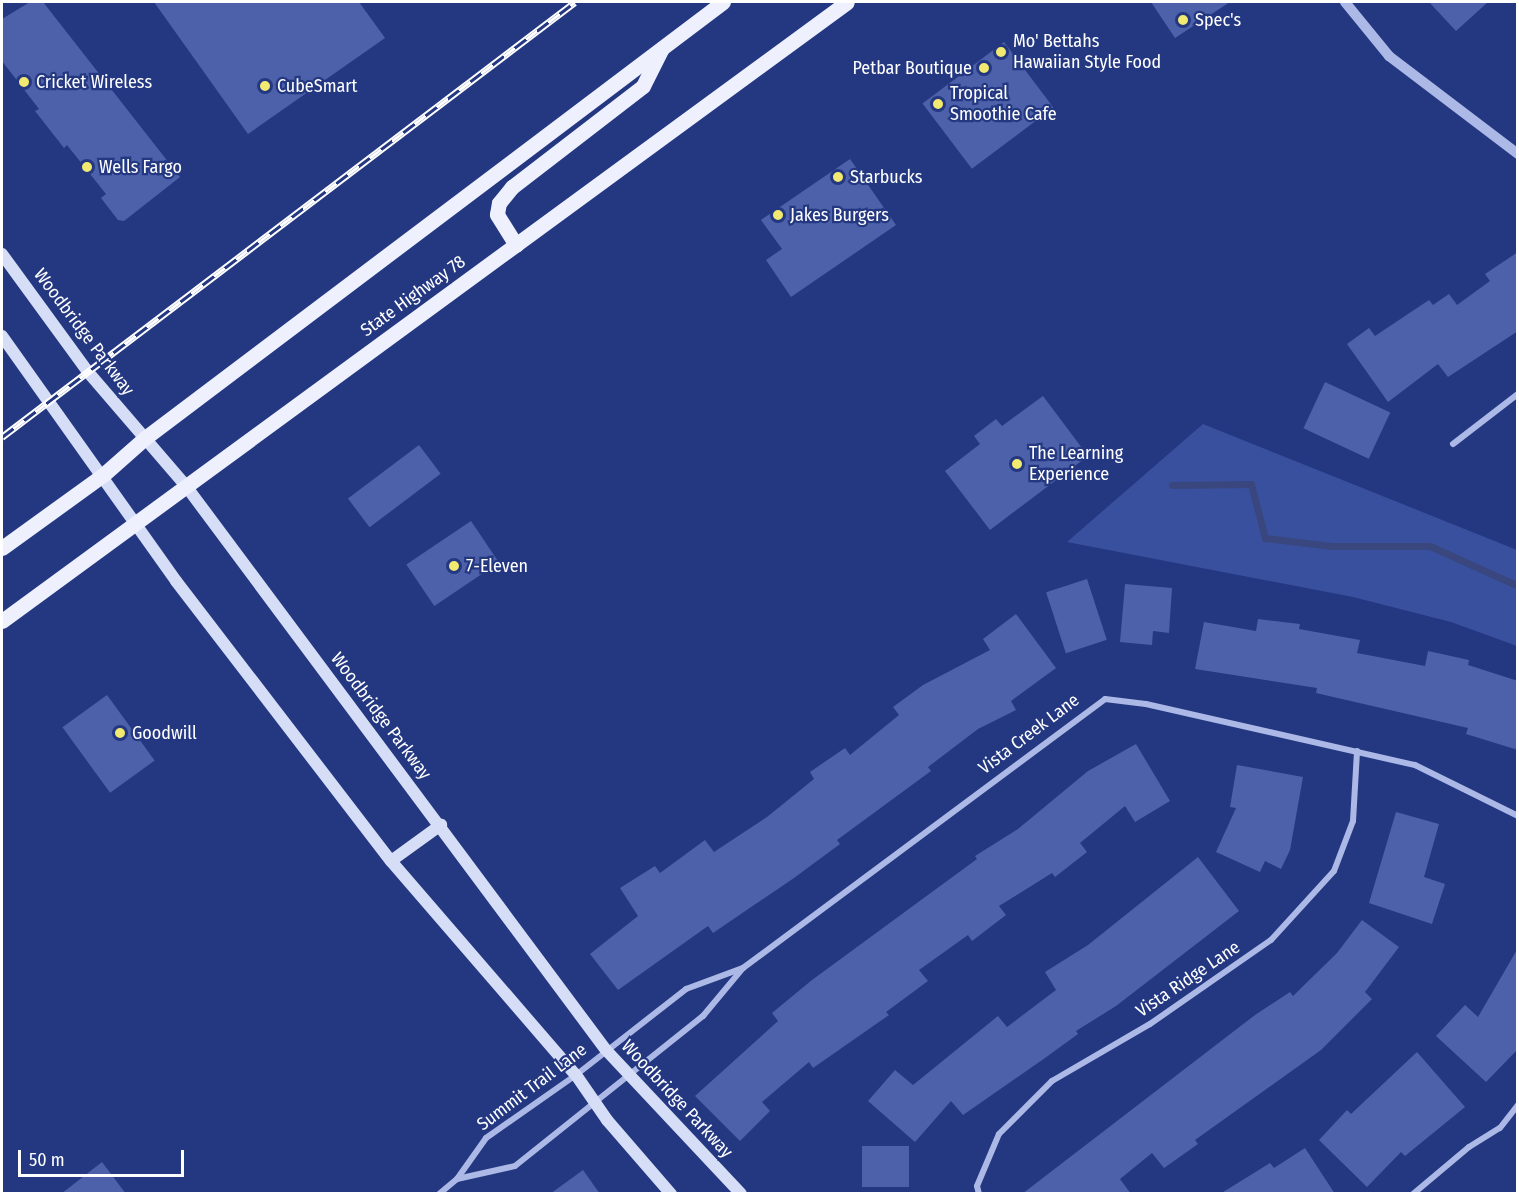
<!DOCTYPE html>
<html>
<head>
<meta charset="utf-8">
<style>
	body { margin:0 }
	#map { position:relative; width:1519px; height:1195px; overflow:hidden; background:#243882; font-family:"Fira Sans Condensed",sans-serif }
	div>[style] { position:absolute }
	[style*='--x'] { left:calc(var(--x)*1px); top:calc(var(--y)*1px); width:calc(var(--w)*1px); rotate:calc(var(--a)*1deg) }
	.green>* { inset:0; background:#39509f }
	.stream>* { height:7px; margin:-3.5px; padding:0 3.5px; transform-origin:3.5px; border-radius:3.5px; background:#39477e }
	.building>* { inset:0; background:#4d61aa; transform-origin:0 0 }
	.minor>* { height:6px; margin:-3px; padding:0 3px; transform-origin:3px; border-radius:3px; background:#acb9e7 }
	.tertiary>* { height:10px; margin:-5px; padding:0 5px; transform-origin:5px; border-radius:5px; background:#acb9e7 }
	.secondary>* { height:12px; margin:-6px; padding:0 6px; transform-origin:6px; border-radius:6px; background:#d6ddf6 }
	.primary>* { height:15px; margin:-7.5px; padding:0 7.5px; transform-origin:7.5px; border-radius:7.5px; background:#eef0fd }
	.rail>* { height:7px; margin-top:-3.5px; transform-origin:0; background:repeating-linear-gradient(90deg,#243882 0 14px,#fff 0 28px); box-sizing:border-box; border-block:2px solid #fff }
	.dots>* { width:16px; height:16px; translate:-50% -50%; box-sizing:border-box; border:3px solid #243882; border-radius:50% }
	span { translate:-50% -50%; white-space:nowrap; text-align:center; line-height:1.15; -webkit-text-stroke:4.5px #243882; paint-order:stroke }
	.poi-label { font-size:18px; color:#fff }
	.left { translate:0 -50%; text-align:left }
	.right { translate:-100% -50%; text-align:right }
	.street-label { font-size:18px; color:#fff }
	.frame { position:absolute; inset:0; border:3px solid #fff; pointer-events:none }
	.scale { position:absolute; left:18px; top:1150px; width:166px; height:27px; box-sizing:border-box; border:3px solid #fff; border-top:0; padding-left:8px; font-size:18px; line-height:21px; white-space:nowrap; color:#fff; -webkit-text-stroke:4px #243882; paint-order:stroke }
</style>
</head>
<body>
<div id="map">
	<div class="green">
		<i style="clip-path:polygon(1203px 424px,1517px 550px,1517px 646px,1451px 622px,1353px 597px,1067px 542px)"></i>
	</div>
	<div class="stream">
		<i style="--x:1172;--y:485;--w:79;--a:-0.7"></i>
		<i style="--x:1251;--y:484;--w:56;--a:75.5"></i>
		<i style="--x:1265;--y:538;--w:67;--a:6.8"></i>
		<i style="--x:1332;--y:546;--w:98;--a:0"></i>
		<i style="--x:1430;--y:546;--w:97;--a:24.4"></i>
	</div>
	<div class="building">
		<i style="clip-path:polygon(30px 2px,43px 2px,180px 177px,124px 221px,118px 220px,101px 198px,106px 194px,67px 145px,64px 148px,35px 111px,39px 109px,2px 61px,2px 19px)"></i>
		<i style="clip-path:polygon(154px 2px,359px 2px,385px 38px,248px 134px)"></i>
		<i style="clip-path:polygon(1151px 2px,1230px 2px,1175px 38px)"></i>
		<i style="clip-path:polygon(1429px 2px,1488px 2px,1456px 31px)"></i>
		<i style="left:1004px;top:42px;width:82px;height:102px;rotate:53deg"></i>
		<i style="clip-path:polygon(850px 159px,896px 225px,791px 297px,766px 260px,782px 249px,761px 220px)"></i>
		<i style="clip-path:polygon(1518px 252px,1518px 331px,1448px 377px,1438px 364px,1388px 402px,1347px 344px,1369px 328px,1375px 336px,1429px 300px,1433px 305px,1449px 294px,1457px 305px,1490px 281px,1485px 274px)"></i>
		<i style="left:1325px;top:382px;width:72px;height:51px;rotate:25deg"></i>
		<i style="clip-path:polygon(1043px 396px,1088px 456px,990px 530px,945px 471px,980px 444px,974px 436px,996px 419px,1002px 426px)"></i>
		<i style="left:419px;top:445px;width:36px;height:89px;rotate:53deg"></i>
		<i style="left:471px;top:521px;width:50px;height:78px;rotate:56deg"></i>
		<i style="left:1087px;top:579px;width:64px;height:43px;rotate:72deg"></i>
		<i style="clip-path:polygon(1125px 584px,1172px 588px,1169px 633px,1153px 631px,1152px 645px,1120px 642px)"></i>
		<i style="clip-path:polygon(1016px 614px,1056px 668px,1011px 701px,1016px 710px,978px 729px,928px 767px,931px 771px,837px 840px,840px 844px,794px 878px,713px 933px,708px 926px,618px 990px,590px 954px,638px 916px,620px 888px,655px 866px,660px 873px,705px 840px,714px 852px,767px 817px,814px 779px,810px 772px,845px 748px,850px 755px,899px 715px,893px 707px,923px 685px,990px 650px,983px 639px)"></i>
		<i style="clip-path:polygon(1258px 619px,1300px 624px,1299px 629px,1360px 640px,1357px 653px,1425px 666px,1428px 651px,1469px 660px,1468px 665px,1518px 681px,1518px 750px,1466px 734px,1468px 728px,1316px 693px,1317px 688px,1195px 669px,1204px 622px,1256px 631px)"></i>
		<i style="left:107px;top:695px;width:81px;height:55px;rotate:54deg"></i>
		<i style="clip-path:polygon(1136px 744px,1170px 801px,1135px 822px,1125px 806px,1080px 843px,1087px 852px,1055px 877px,1052px 873px,999px 906px,1006px 915px,972px 941px,968px 935px,919px 970px,928px 981px,886px 1012px,889px 1015px,813px 1068px,809px 1062px,762px 1102px,770px 1111px,740px 1141px,695px 1096px,778px 1021px,772px 1013px,812px 980px,977px 859px,975px 856px,1018px 829px,1088px 771px)"></i>
		<i style="clip-path:polygon(1237px 765px,1303px 777px,1290px 850px,1281px 869px,1265px 861px,1260px 872px,1216px 852px,1236px 808px,1230px 807px)"></i>
		<i style="clip-path:polygon(1396px 812px,1439px 824px,1424px 877px,1445px 884px,1432px 924px,1369px 903px)"></i>
		<i style="clip-path:polygon(1198px 857px,1239px 911px,1116px 1006px,1076px 1031px,1078px 1034px,1045px 1058px,963px 1115px,951px 1101px,915px 1142px,868px 1101px,895px 1070px,913px 1085px,998px 1016px,1007px 1027px,1056px 990px,1045px 972px,1088px 945px)"></i>
		<i style="clip-path:polygon(1362px 920px,1399px 947px,1365px 992px,1372px 999px,1321px 1050px,1195px 1140px,1198px 1144px,1164px 1168px,1152px 1153px,1120px 1179px,1131px 1194px,1022px 1194px,1255px 1015px,1290px 992px,1293px 996px,1337px 953px)"></i>
		<i style="clip-path:polygon(1518px 948px,1518px 1049px,1486px 1082px,1436px 1036px,1465px 1005px,1478px 1017px)"></i>
		<i style="clip-path:polygon(1417px 1052px,1465px 1107px,1405px 1156px,1401px 1152px,1367px 1187px,1319px 1140px,1347px 1110px,1351px 1114px)"></i>
		<i style="left:862px;top:1146px;width:47px;height:41px"></i>
		<i style="clip-path:polygon(1305px 1148px,1335px 1194px,1220px 1194px,1270px 1163px,1274px 1168px)"></i>
		<i style="clip-path:polygon(102px 1162px,126px 1194px,61px 1194px)"></i>
		<i style="clip-path:polygon(583px 1170px,600px 1194px,550px 1194px)"></i>
	</div>
	<div class="minor">
		<i style="--x:1453;--y:444;--w:82;--a:-37.6"></i>
		<i style="--x:457;--y:1179;--w:59;--a:-12.6"></i>
		<i style="--x:515;--y:1166;--w:241;--a:-38.6"></i>
		<i style="--x:703;--y:1016;--w:62;--a:-50.2"></i>
		<i style="--x:743;--y:968;--w:451;--a:-36.6"></i>
		<i style="--x:1105;--y:699;--w:41;--a:7"></i>
		<i style="--x:1146;--y:704;--w:276;--a:12.8"></i>
		<i style="--x:1415;--y:765;--w:115;--a:26.3"></i>
		<i style="--x:439;--y:1194;--w:23;--a:-40"></i>
		<i style="--x:457;--y:1179;--w:50;--a:-54.7"></i>
		<i style="--x:486;--y:1138;--w:110;--a:-35"></i>
		<i style="--x:576;--y:1075;--w:140;--a:-38"></i>
		<i style="--x:686;--y:989;--w:61;--a:-20.2"></i>
		<i style="--x:979;--y:1194;--w:8;--a:-104"></i>
		<i style="--x:977;--y:1186;--w:56;--a:-67.1"></i>
		<i style="--x:999;--y:1134;--w:75;--a:-45"></i>
		<i style="--x:1052;--y:1081;--w:113;--a:-30.2"></i>
		<i style="--x:1150;--y:1024;--w:147;--a:-34.8"></i>
		<i style="--x:1271;--y:940;--w:93;--a:-47.6"></i>
		<i style="--x:1334;--y:871;--w:53;--a:-69.2"></i>
		<i style="--x:1353;--y:821;--w:70;--a:-86.7"></i>
		<i style="--x:1413;--y:1194;--w:73;--a:-40"></i>
		<i style="--x:1469;--y:1147;--w:36;--a:-32"></i>
		<i style="--x:1500;--y:1128;--w:29;--a:-52"></i>
	</div>
	<div class="tertiary">
		<i style="--x:1345;--y:2;--w:70;--a:50.8"></i>
		<i style="--x:1389;--y:56;--w:162;--a:37.2"></i>
	</div>
	<div class="secondary">
		<i style="--x:2;--y:254;--w:146;--a:53.9"></i>
		<i style="--x:88;--y:372;--w:150;--a:49.3"></i>
		<i style="--x:186;--y:486;--w:703;--a:53.33"></i>
		<i style="--x:606;--y:1050;--w:197;--a:46.8"></i>
		<i style="--x:2;--y:336;--w:301;--a:54.6"></i>
		<i style="--x:176;--y:581;--w:353;--a:52.5"></i>
		<i style="--x:391;--y:861;--w:283;--a:49.2"></i>
		<i style="--x:576;--y:1075;--w:55;--a:55.4"></i>
		<i style="--x:607;--y:1120;--w:98;--a:49.1"></i>
		<i style="--x:391;--y:861;--w:62;--a:-35.8"></i>
	</div>
	<div class="primary">
		<i style="--x:516;--y:245;--w:36;--a:-122"></i>
		<i style="--x:497;--y:214;--w:11;--a:-80"></i>
		<i style="--x:499;--y:203;--w:21;--a:-51"></i>
		<i style="--x:512;--y:187;--w:165;--a:-37.6"></i>
		<i style="--x:643;--y:86;--w:42;--a:-63.4"></i>
		<i style="--x:2;--y:548;--w:125;--a:-35.9"></i>
		<i style="--x:103;--y:475;--w:56;--a:-41.4"></i>
		<i style="--x:145;--y:438;--w:724;--a:-37.03"></i>
		<i style="--x:2;--y:621;--w:1047;--a:-36.22"></i>
	</div>
	<div class="rail">
		<i style="--x:2;--y:437;--w:719;--a:-37.2"></i>
	</div>
	<div class="dots">
		<i style="left:1183px;top:20px;background:#f1e970"></i>
		<i style="left:1001px;top:52px;background:#f1e970"></i>
		<i style="left:984px;top:68px;background:#f1e970"></i>
		<i style="left:24px;top:82px;background:#f1e970"></i>
		<i style="left:265px;top:86px;background:#f1e970"></i>
		<i style="left:938px;top:104px;background:#f1e970"></i>
		<i style="left:87px;top:167px;background:#f1e970"></i>
		<i style="left:838px;top:177px;background:#f1e970"></i>
		<i style="left:778px;top:215px;background:#f1e970"></i>
		<i style="left:1017px;top:464px;background:#f1e970"></i>
		<i style="left:454px;top:566px;background:#f1e970"></i>
		<i style="left:120px;top:733px;background:#f1e970"></i>
	</div>
	<div class="poi-label">
		<span class="left" style="left:1195px;top:20px">Spec's</span>
		<span class="left" style="left:1013px;top:52px">Mo' Bettahs<br>Hawaiian Style Food</span>
		<span class="right" style="left:972px;top:68px">Petbar Boutique</span>
		<span class="left" style="left:36px;top:82px">Cricket Wireless</span>
		<span class="left" style="left:277px;top:86px">CubeSmart</span>
		<span class="left" style="left:950px;top:104px">Tropical<br>Smoothie Cafe</span>
		<span class="left" style="left:99px;top:167px">Wells Fargo</span>
		<span class="left" style="left:850px;top:177px">Starbucks</span>
		<span class="left" style="left:790px;top:215px">Jakes Burgers</span>
		<span class="left" style="left:1029px;top:464px">The Learning<br>Experience</span>
		<span class="left" style="left:466px;top:566px">7-Eleven</span>
		<span class="left" style="left:132px;top:733px">Goodwill</span>
	</div>
	<div class="street-label">
		<span style="left:413px;top:296px;rotate:-36deg">State Highway 78</span>
		<span style="left:84px;top:332px;rotate:53deg">Woodbridge Parkway</span>
		<span style="left:381px;top:716px;rotate:53deg">Woodbridge Parkway</span>
		<span style="left:1029px;top:734px;rotate:-37deg">Vista Creek Lane</span>
		<span style="left:1188px;top:979px;rotate:-34deg">Vista Ridge Lane</span>
		<span style="left:532px;top:1087px;rotate:-37deg">Summit Trail Lane</span>
		<span style="left:677px;top:1099px;rotate:47deg">Woodbridge Parkway</span>
	</div>
	<div class="frame"></div>
	<div class="scale">50 m</div>
</div>
</body>
</html>
